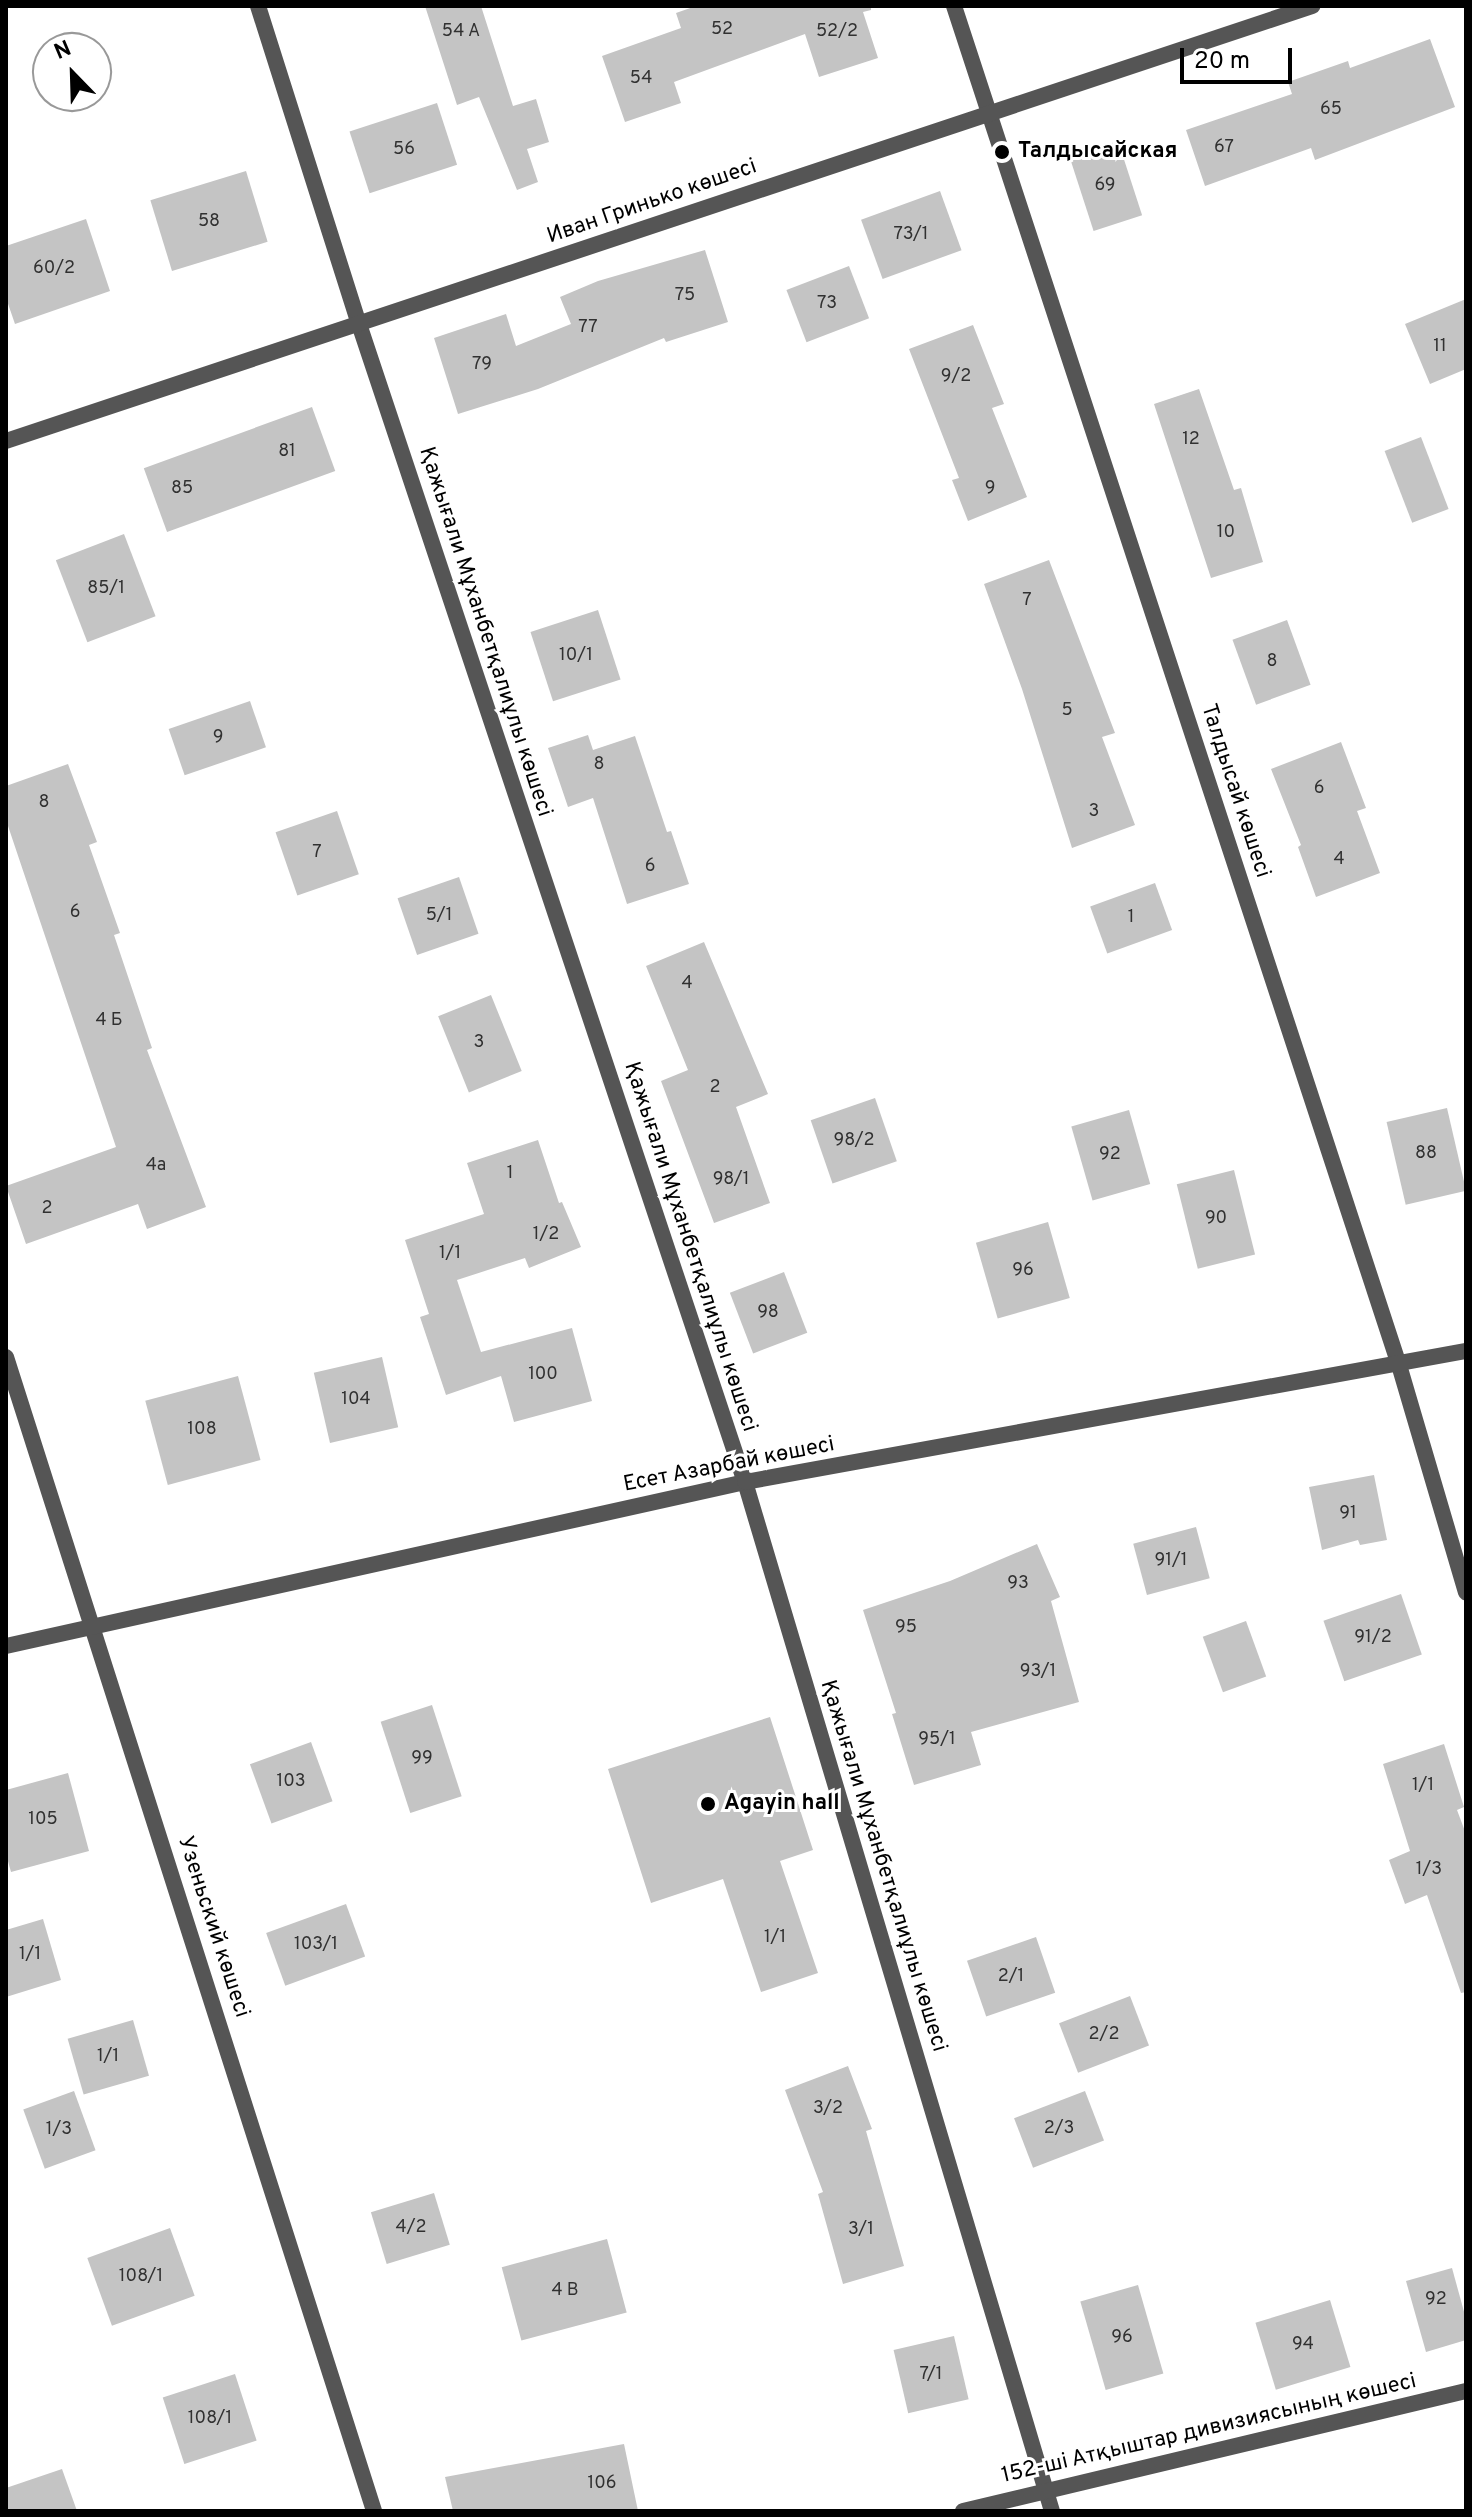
<!DOCTYPE html>
<html>
<head>
<meta charset="utf-8">
<style>
	body { margin:0 }
	#map { position:relative; width:1472px; height:2517px; overflow:hidden; background:#fff; font-family:Overpass,sans-serif }
	div>[style] { position:absolute }
	[style*='--x'] { left:calc(var(--x)*1px); top:calc(var(--y)*1px); width:calc(var(--w)*1px); rotate:calc(var(--a)*1deg) }
	.building>* { inset:0; background:#c4c4c4; transform-origin:0 0 }
	.minor>* { height:16px; margin:-8px; padding:0 8px; transform-origin:8px; border-radius:8px; background:#555 }
	.tertiary>* { height:16px; margin:-8px; padding:0 8px; transform-origin:8px; border-radius:8px; background:#555 }
	.dots>* { width:22px; height:22px; translate:-50% -50%; box-sizing:border-box; border:4px solid #fff; border-radius:50% }
	span { translate:-50% -50%; white-space:nowrap; text-align:center; line-height:1.15; -webkit-text-stroke:6px #fff; paint-order:stroke }
	.number-label { font-size:18px; color:#313131 }
	.number-label span { -webkit-text-stroke-width:0 }
	.poi-label { font-size:22px; color:#000; font-weight:700 }
	.left { translate:0 -50%; text-align:left }
	.street-label { font-size:22px; color:#000 }
	.frame { position:absolute; inset:0; border:8px solid #000; pointer-events:none }
	.north { position:absolute; left:32px; top:32px; width:80px; height:80px; box-sizing:border-box; background:#fff; border:2px solid #999; border-radius:50%; rotate:337deg; font-size:22px; font-weight:700; line-height:32px; text-align:center; color:#000 }
	.north::after { content:''; display:block; margin:auto; width:28px; height:36px; background:#000; clip-path:polygon(50% 0,100% 100%,50% 72%,0 100%) }
	.scale { position:absolute; left:1180px; top:48px; width:112px; height:36px; box-sizing:border-box; border:4px solid #000; border-top:0; padding-left:10px; font-size:24px; line-height:28px; white-space:nowrap; color:#000; -webkit-text-stroke:6px #fff; paint-order:stroke }
</style>
</head>
<body>
<div id="map">
	<div class="building">
		<i style="clip-path:polygon(425px 6px,481px 6px,513px 106px,536px 99px,549px 142px,527px 149px,538px 182px,517px 190px,479px 97px,457px 105px)"></i>
		<i style="clip-path:polygon(696px 6px,871px 6px,871px 10px,863px 12px,878px 58px,819px 77px,805px 34px,674px 82px,681px 103px,625px 122px,602px 56px,681px 28px,676px 13px)"></i>
		<i style="clip-path:polygon(1430px 39px,1455px 107px,1315px 160px,1311px 148px,1205px 186px,1186px 130px,1292px 94px,1288px 82px,1348px 61px,1350px 68px)"></i>
		<i style="left:437px;top:103px;width:65px;height:92px;rotate:72deg"></i>
		<i style="left:1118px;top:141px;width:78px;height:51px;rotate:72deg"></i>
		<i style="left:246px;top:171px;width:74px;height:100px;rotate:73deg"></i>
		<i style="left:940px;top:191px;width:63px;height:84px;rotate:70deg"></i>
		<i style="clip-path:polygon(86px 219px,110px 291px,15px 324px,6px 298px,6px 246px)"></i>
		<i style="clip-path:polygon(705px 250px,728px 322px,666px 342px,664px 338px,538px 389px,458px 414px,434px 338px,506px 314px,516px 346px,571px 324px,560px 297px,598px 281px)"></i>
		<i style="left:849px;top:266px;width:56px;height:67px;rotate:69deg"></i>
		<i style="clip-path:polygon(1466px 299px,1466px 369px,1430px 384px,1405px 324px)"></i>
		<i style="clip-path:polygon(973px 325px,1004px 404px,992px 408px,1027px 497px,968px 521px,952px 480px,959px 478px,909px 349px)"></i>
		<i style="clip-path:polygon(1199px 389px,1234px 490px,1241px 488px,1263px 562px,1211px 578px,1154px 404px)"></i>
		<i style="left:312px;top:407px;width:68px;height:179px;rotate:70deg"></i>
		<i style="left:1421px;top:437px;width:77px;height:39px;rotate:69deg"></i>
		<i style="left:124px;top:534px;width:88px;height:73px;rotate:69deg"></i>
		<i style="clip-path:polygon(1049px 560px,1115px 733px,1102px 737px,1135px 825px,1072px 848px,1022px 689px,984px 584px)"></i>
		<i style="left:598px;top:610px;width:73px;height:71px;rotate:72deg"></i>
		<i style="left:1287px;top:620px;width:69px;height:58px;rotate:70deg"></i>
		<i style="left:250px;top:701px;width:49px;height:86px;rotate:71deg"></i>
		<i style="clip-path:polygon(588px 735px,593px 750px,635px 736px,667px 832px,671px 831px,689px 884px,627px 904px,593px 798px,568px 807px,548px 748px)"></i>
		<i style="clip-path:polygon(1341px 742px,1366px 808px,1357px 811px,1380px 873px,1316px 897px,1298px 847px,1301px 845px,1271px 769px)"></i>
		<i style="clip-path:polygon(68px 764px,97px 842px,89px 845px,120px 933px,114px 935px,152px 1048px,147px 1050px,206px 1207px,147px 1229px,138px 1204px,26px 1244px,6px 1186px,116px 1147px,6px 820px,6px 786px)"></i>
		<i style="left:337px;top:811px;width:67px;height:65px;rotate:71deg"></i>
		<i style="left:459px;top:877px;width:60px;height:65px;rotate:71deg"></i>
		<i style="left:1155px;top:883px;width:50px;height:69px;rotate:70deg"></i>
		<i style="clip-path:polygon(704px 942px,768px 1094px,736px 1107px,770px 1203px,714px 1223px,661px 1081px,688px 1070px,646px 966px)"></i>
		<i style="left:491px;top:995px;width:82px;height:57px;rotate:68deg"></i>
		<i style="left:875px;top:1098px;width:67px;height:68px;rotate:71deg"></i>
		<i style="left:1447px;top:1108px;width:85px;height:62px;rotate:77deg"></i>
		<i style="left:1129px;top:1110px;width:77px;height:60px;rotate:74deg"></i>
		<i style="clip-path:polygon(538px 1140px,559px 1203px,562px 1202px,581px 1247px,529px 1268px,525px 1258px,457px 1280px,481px 1352px,572px 1328px,592px 1401px,514px 1422px,501px 1376px,446px 1395px,420px 1317px,429px 1314px,405px 1240px,484px 1214px,467px 1163px)"></i>
		<i style="left:1234px;top:1170px;width:87px;height:59px;rotate:76deg"></i>
		<i style="left:1048px;top:1222px;width:79px;height:75px;rotate:74deg"></i>
		<i style="left:784px;top:1272px;width:65px;height:58px;rotate:69deg"></i>
		<i style="left:382px;top:1357px;width:72px;height:70px;rotate:77deg"></i>
		<i style="left:238px;top:1376px;width:87px;height:96px;rotate:75deg"></i>
		<i style="clip-path:polygon(1374px 1475px,1387px 1540px,1360px 1545px,1358px 1540px,1322px 1550px,1309px 1487px)"></i>
		<i style="left:1196px;top:1527px;width:53px;height:65px;rotate:75deg"></i>
		<i style="clip-path:polygon(1037px 1544px,1060px 1597px,1051px 1601px,1079px 1702px,971px 1732px,981px 1765px,914px 1785px,892px 1714px,896px 1713px,863px 1610px,950px 1581px)"></i>
		<i style="left:1401px;top:1594px;width:64px;height:82px;rotate:71deg"></i>
		<i style="left:1246px;top:1621px;width:59px;height:46px;rotate:70deg"></i>
		<i style="left:432px;top:1705px;width:96px;height:54px;rotate:72deg"></i>
		<i style="clip-path:polygon(770px 1717px,813px 1850px,780px 1861px,818px 1973px,761px 1992px,723px 1879px,651px 1903px,608px 1769px)"></i>
		<i style="left:311px;top:1742px;width:63px;height:65px;rotate:70deg"></i>
		<i style="clip-path:polygon(1444px 1744px,1464px 1807px,1457px 1810px,1466px 1834px,1466px 1992px,1461px 1993px,1427px 1895px,1405px 1904px,1389px 1860px,1410px 1851px,1383px 1764px)"></i>
		<i style="clip-path:polygon(68px 1773px,89px 1851px,11px 1872px,6px 1854px,6px 1790px)"></i>
		<i style="left:346px;top:1904px;width:56px;height:85px;rotate:70deg"></i>
		<i style="clip-path:polygon(43px 1919px,61px 1980px,6px 1997px,6px 1930px)"></i>
		<i style="left:1036px;top:1937px;width:59px;height:73px;rotate:71deg"></i>
		<i style="left:1130px;top:1996px;width:53px;height:76px;rotate:69deg"></i>
		<i style="left:133px;top:2020px;width:58px;height:68px;rotate:74deg"></i>
		<i style="clip-path:polygon(848px 2066px,872px 2129px,866px 2131px,904px 2266px,843px 2284px,818px 2194px,823px 2192px,785px 2090px)"></i>
		<i style="left:74px;top:2091px;width:63px;height:54px;rotate:70deg"></i>
		<i style="left:1085px;top:2091px;width:53px;height:76px;rotate:69deg"></i>
		<i style="left:434px;top:2193px;width:54px;height:66px;rotate:73deg"></i>
		<i style="left:170px;top:2228px;width:72px;height:88px;rotate:70deg"></i>
		<i style="left:607px;top:2239px;width:76px;height:109px;rotate:75deg"></i>
		<i style="clip-path:polygon(1452px 2268px,1466px 2319px,1466px 2340px,1426px 2352px,1406px 2281px)"></i>
		<i style="left:1138px;top:2285px;width:92px;height:60px;rotate:74deg"></i>
		<i style="left:1330px;top:2300px;width:70px;height:78px;rotate:73deg"></i>
		<i style="left:954px;top:2336px;width:65px;height:62px;rotate:77deg"></i>
		<i style="left:235px;top:2374px;width:70px;height:76px;rotate:72deg"></i>
		<i style="clip-path:polygon(624px 2444px,638px 2511px,453px 2511px,445px 2477px)"></i>
		<i style="clip-path:polygon(62px 2469px,77px 2511px,6px 2511px,6px 2488px)"></i>
	</div>
	<div class="minor">
		<i style="--x:258;--y:6;--w:334;--a:72.4"></i>
		<i style="--x:359;--y:324;--w:1221;--a:71.57"></i>
		<i style="--x:745;--y:1482;--w:1074;--a:73.39"></i>
		<i style="--x:954;--y:6;--w:1430;--a:71.87"></i>
		<i style="--x:1399;--y:1365;--w:237;--a:73.6"></i>
		<i style="--x:6;--y:1357;--w:1211;--a:72.31"></i>
		<i style="--x:963;--y:2511;--w:517;--a:-13.42"></i>
	</div>
	<div class="tertiary">
		<i style="--x:6;--y:441;--w:1377;--a:-18.42"></i>
		<i style="--x:6;--y:1646;--w:757;--a:-12.51"></i>
		<i style="--x:745;--y:1482;--w:733;--a:-10.3"></i>
	</div>
	<div class="dots">
		<i style="left:1002px;top:152px;background:#000"></i>
		<i style="left:708px;top:1804px;background:#000"></i>
	</div>
	<div class="number-label">
		<span style="left:722px;top:30px">52</span>
		<span style="left:461px;top:32px">54 А</span>
		<span style="left:837px;top:32px">52/2</span>
		<span style="left:641px;top:79px">54</span>
		<span style="left:1331px;top:110px">65</span>
		<span style="left:1224px;top:148px">67</span>
		<span style="left:404px;top:150px">56</span>
		<span style="left:1105px;top:186px">69</span>
		<span style="left:209px;top:222px">58</span>
		<span style="left:911px;top:235px">73/1</span>
		<span style="left:54px;top:269px">60/2</span>
		<span style="left:685px;top:296px">75</span>
		<span style="left:827px;top:304px">73</span>
		<span style="left:588px;top:328px">77</span>
		<span style="left:1440px;top:347px">11</span>
		<span style="left:482px;top:365px">79</span>
		<span style="left:956px;top:377px">9/2</span>
		<span style="left:1191px;top:440px">12</span>
		<span style="left:287px;top:452px">81</span>
		<span style="left:182px;top:489px">85</span>
		<span style="left:990px;top:489px">9</span>
		<span style="left:1226px;top:533px">10</span>
		<span style="left:106px;top:589px">85/1</span>
		<span style="left:1027px;top:601px">7</span>
		<span style="left:576px;top:656px">10/1</span>
		<span style="left:1272px;top:662px">8</span>
		<span style="left:1067px;top:711px">5</span>
		<span style="left:218px;top:738px">9</span>
		<span style="left:599px;top:765px">8</span>
		<span style="left:1319px;top:789px">6</span>
		<span style="left:44px;top:803px">8</span>
		<span style="left:1094px;top:812px">3</span>
		<span style="left:317px;top:853px">7</span>
		<span style="left:1339px;top:860px">4</span>
		<span style="left:650px;top:867px">6</span>
		<span style="left:75px;top:913px">6</span>
		<span style="left:439px;top:916px">5/1</span>
		<span style="left:1131px;top:918px">1</span>
		<span style="left:687px;top:984px">4</span>
		<span style="left:109px;top:1021px">4 Б</span>
		<span style="left:479px;top:1043px">3</span>
		<span style="left:715px;top:1088px">2</span>
		<span style="left:854px;top:1141px">98/2</span>
		<span style="left:1426px;top:1154px">88</span>
		<span style="left:1110px;top:1155px">92</span>
		<span style="left:156px;top:1166px">4а</span>
		<span style="left:510px;top:1174px">1</span>
		<span style="left:731px;top:1180px">98/1</span>
		<span style="left:47px;top:1209px">2</span>
		<span style="left:1216px;top:1219px">90</span>
		<span style="left:546px;top:1235px">1/2</span>
		<span style="left:450px;top:1254px">1/1</span>
		<span style="left:1023px;top:1271px">96</span>
		<span style="left:768px;top:1313px">98</span>
		<span style="left:543px;top:1375px">100</span>
		<span style="left:356px;top:1400px">104</span>
		<span style="left:202px;top:1430px">108</span>
		<span style="left:1348px;top:1514px">91</span>
		<span style="left:1171px;top:1561px">91/1</span>
		<span style="left:1018px;top:1584px">93</span>
		<span style="left:906px;top:1628px">95</span>
		<span style="left:1373px;top:1638px">91/2</span>
		<span style="left:1038px;top:1672px">93/1</span>
		<span style="left:937px;top:1740px">95/1</span>
		<span style="left:422px;top:1759px">99</span>
		<span style="left:291px;top:1782px">103</span>
		<span style="left:1423px;top:1786px">1/1</span>
		<span style="left:43px;top:1820px">105</span>
		<span style="left:1429px;top:1870px">1/3</span>
		<span style="left:775px;top:1938px">1/1</span>
		<span style="left:316px;top:1945px">103/1</span>
		<span style="left:30px;top:1955px">1/1</span>
		<span style="left:1011px;top:1977px">2/1</span>
		<span style="left:1104px;top:2035px">2/2</span>
		<span style="left:108px;top:2057px">1/1</span>
		<span style="left:828px;top:2109px">3/2</span>
		<span style="left:1059px;top:2129px">2/3</span>
		<span style="left:59px;top:2130px">1/3</span>
		<span style="left:411px;top:2228px">4/2</span>
		<span style="left:861px;top:2230px">3/1</span>
		<span style="left:141px;top:2277px">108/1</span>
		<span style="left:565px;top:2291px">4 В</span>
		<span style="left:1436px;top:2300px">92</span>
		<span style="left:1122px;top:2338px">96</span>
		<span style="left:1303px;top:2345px">94</span>
		<span style="left:931px;top:2375px">7/1</span>
		<span style="left:210px;top:2419px">108/1</span>
		<span style="left:602px;top:2484px">106</span>
	</div>
	<div class="poi-label">
		<span class="left" style="left:1018px;top:152px">Талдысайская</span>
		<span class="left" style="left:724px;top:1804px">Agayin hall</span>
	</div>
	<div class="street-label">
		<span style="left:652px;top:202px;rotate:-19deg">Иван Гринько көшесі</span>
		<span style="left:485px;top:632px;rotate:72deg">Қажығали Мұханбетқалиұлы көшесі</span>
		<span style="left:1235px;top:791px;rotate:72deg">Талдысай көшесі</span>
		<span style="left:690px;top:1247px;rotate:72deg">Қажығали Мұханбетқалиұлы көшесі</span>
		<span style="left:729px;top:1465px;rotate:-11deg">Есет Азарбай көшесі</span>
		<span style="left:883px;top:1866px;rotate:73deg">Қажығали Мұханбетқалиұлы көшесі</span>
		<span style="left:213px;top:1927px;rotate:72deg">Узеньский көшесі</span>
		<span style="left:1209px;top:2429px;rotate:-13deg">152-ші Атқыштар дивизиясының көшесі</span>
	</div>
	<div class="frame"></div>
	<div class="north">N</div>
	<div class="scale">20 m</div>
</div>
</body>
</html>
